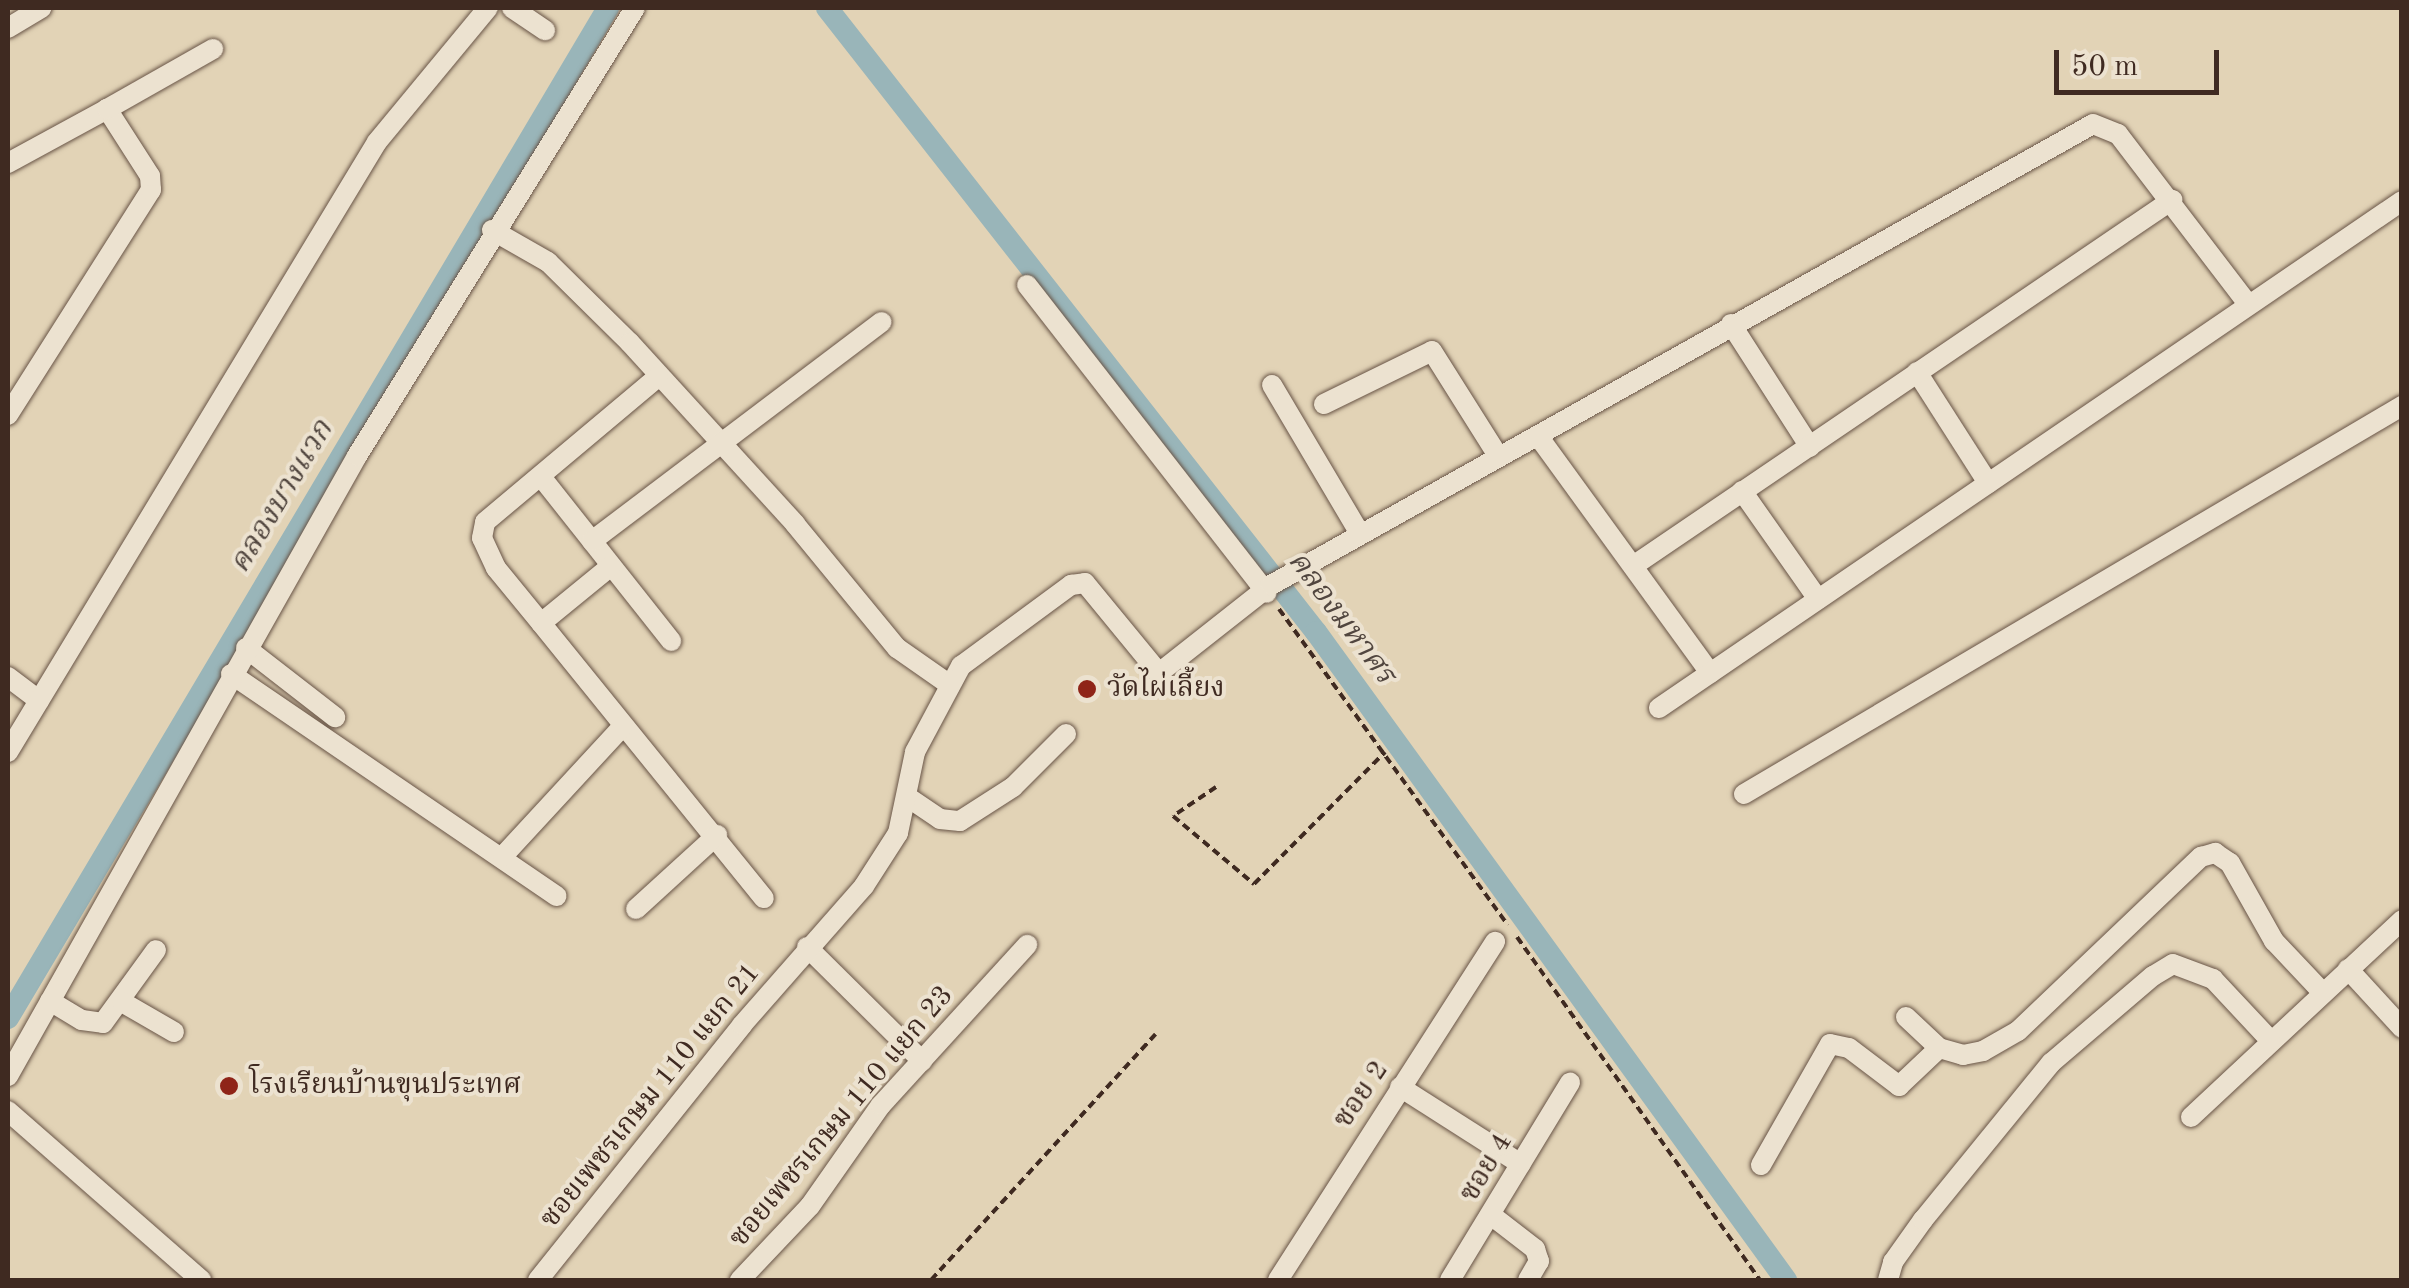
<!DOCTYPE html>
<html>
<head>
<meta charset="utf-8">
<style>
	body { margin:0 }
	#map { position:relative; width:2409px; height:1288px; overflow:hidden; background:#e2d3b6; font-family:"Old Standard TT","Noto Serif Thai",serif }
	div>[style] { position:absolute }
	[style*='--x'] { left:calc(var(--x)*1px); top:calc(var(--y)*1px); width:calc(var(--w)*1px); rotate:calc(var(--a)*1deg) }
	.canal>* { height:22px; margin:-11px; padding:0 11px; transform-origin:11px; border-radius:11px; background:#99b5b9 }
	.path>* { height:4px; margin-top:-2px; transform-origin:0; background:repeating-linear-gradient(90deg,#3f2a21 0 8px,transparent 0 13px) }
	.roads { filter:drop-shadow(0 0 2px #685446) drop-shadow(0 0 2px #685446) }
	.minor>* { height:20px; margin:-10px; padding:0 10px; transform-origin:10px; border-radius:10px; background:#ece2d0 }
	.dots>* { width:28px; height:28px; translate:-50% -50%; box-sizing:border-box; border:5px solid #ece2d0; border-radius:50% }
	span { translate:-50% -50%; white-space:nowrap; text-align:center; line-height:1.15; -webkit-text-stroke:8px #ece2d0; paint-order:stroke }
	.poi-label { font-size:28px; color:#3f2a21 }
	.left { translate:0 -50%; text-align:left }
	.street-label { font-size:28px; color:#3f2a21 }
	.water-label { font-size:30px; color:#51463f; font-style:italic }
	.frame { position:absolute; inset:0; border:10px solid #3f2a21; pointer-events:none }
	.scale { position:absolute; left:2054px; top:50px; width:165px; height:45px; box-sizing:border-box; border:5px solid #3f2a21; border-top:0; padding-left:12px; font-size:30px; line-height:35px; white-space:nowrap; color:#3f2a21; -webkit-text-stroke:8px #ece2d0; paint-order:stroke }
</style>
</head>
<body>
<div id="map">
	<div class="canal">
		<i style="--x:827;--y:8;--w:793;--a:51.92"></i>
		<i style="--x:1316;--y:632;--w:801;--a:54.05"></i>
		<i style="--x:8;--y:1018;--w:1175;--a:-59.29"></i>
	</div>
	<div class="path">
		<i style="--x:1279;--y:609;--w:390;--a:54.1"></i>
		<i style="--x:1216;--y:787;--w:52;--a:146"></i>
		<i style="--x:1173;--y:816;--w:106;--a:40"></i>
		<i style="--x:1254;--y:884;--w:186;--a:-45.2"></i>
		<i style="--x:1517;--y:937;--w:420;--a:54.7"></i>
		<i style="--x:931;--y:1280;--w:333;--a:-47.6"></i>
	</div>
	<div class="roads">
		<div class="minor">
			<i style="--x:512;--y:8;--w:40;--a:34"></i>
			<i style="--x:8;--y:28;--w:39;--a:-31"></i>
			<i style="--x:8;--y:163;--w:113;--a:-28.6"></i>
			<i style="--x:492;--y:230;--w:64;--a:29.7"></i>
			<i style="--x:548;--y:262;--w:115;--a:44.6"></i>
			<i style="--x:630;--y:343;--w:245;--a:47.6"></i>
			<i style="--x:795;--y:524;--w:161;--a:50.6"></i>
			<i style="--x:897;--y:648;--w:65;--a:34.9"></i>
			<i style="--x:1027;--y:285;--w:390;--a:52.1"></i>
			<i style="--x:1731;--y:324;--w:146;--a:57.3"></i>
			<i style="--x:1917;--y:372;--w:132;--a:57.4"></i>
			<i style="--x:1272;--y:385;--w:173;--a:59.4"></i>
			<i style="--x:1324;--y:404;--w:120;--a:-26.1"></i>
			<i style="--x:1432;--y:351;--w:124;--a:57.8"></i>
			<i style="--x:8;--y:415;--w:267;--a:-57.6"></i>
			<i style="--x:151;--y:190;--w:14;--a:-94"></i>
			<i style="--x:150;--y:176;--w:80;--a:-122.7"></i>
			<i style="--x:107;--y:109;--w:122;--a:-29.5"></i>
			<i style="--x:1538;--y:436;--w:293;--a:54"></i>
			<i style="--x:542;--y:478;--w:208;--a:51.6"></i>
			<i style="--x:1742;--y:491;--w:132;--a:54.9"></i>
			<i style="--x:592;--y:541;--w:363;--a:-37.1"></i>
			<i style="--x:611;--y:566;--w:90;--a:140.8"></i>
			<i style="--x:541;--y:623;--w:354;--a:51"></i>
			<i style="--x:1633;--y:566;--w:652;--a:-34.18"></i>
			<i style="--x:541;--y:623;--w:71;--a:-129.3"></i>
			<i style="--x:496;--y:568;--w:33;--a:-115"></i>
			<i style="--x:482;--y:538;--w:16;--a:-79"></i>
			<i style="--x:485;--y:522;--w:226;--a:-40"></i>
			<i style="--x:246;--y:648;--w:113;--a:37.8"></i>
			<i style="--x:231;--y:674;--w:394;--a:34.3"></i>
			<i style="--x:8;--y:677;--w:39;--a:37"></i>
			<i style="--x:1659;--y:708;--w:899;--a:-34.31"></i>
			<i style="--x:8;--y:752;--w:713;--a:-58.83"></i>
			<i style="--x:377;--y:142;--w:174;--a:-50.4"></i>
			<i style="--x:1744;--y:794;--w:764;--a:-30.53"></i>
			<i style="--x:909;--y:798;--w:37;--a:34"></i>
			<i style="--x:940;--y:819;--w:20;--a:6"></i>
			<i style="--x:960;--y:821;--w:63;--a:-32.7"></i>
			<i style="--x:1013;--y:787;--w:75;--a:-45"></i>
			<i style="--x:503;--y:856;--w:177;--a:-47.3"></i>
			<i style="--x:636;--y:909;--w:110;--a:-42.4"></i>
			<i style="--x:807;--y:947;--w:162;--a:44.7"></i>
			<i style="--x:2348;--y:969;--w:80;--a:47.5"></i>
			<i style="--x:50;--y:1001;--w:37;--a:31"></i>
			<i style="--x:82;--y:1020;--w:21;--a:8"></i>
			<i style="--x:103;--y:1023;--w:90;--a:-54"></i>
			<i style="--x:122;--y:1002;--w:60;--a:30"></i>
			<i style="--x:1906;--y:1017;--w:45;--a:43.2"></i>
			<i style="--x:1939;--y:1048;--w:25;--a:16"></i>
			<i style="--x:1963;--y:1055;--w:20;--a:-11"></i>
			<i style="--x:1983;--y:1051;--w:40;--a:-29.7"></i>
			<i style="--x:2018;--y:1031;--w:253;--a:-43.6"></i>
			<i style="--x:2201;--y:857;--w:15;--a:-16"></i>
			<i style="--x:2215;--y:853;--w:18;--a:34"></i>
			<i style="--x:2230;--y:863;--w:90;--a:60.6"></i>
			<i style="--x:2274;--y:941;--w:70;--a:46.7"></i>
			<i style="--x:8;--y:1076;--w:711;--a:-60.62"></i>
			<i style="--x:357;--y:456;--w:527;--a:-58.18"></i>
			<i style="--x:1400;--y:1087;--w:143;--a:32.5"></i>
			<i style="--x:8;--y:1111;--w:257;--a:41.2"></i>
			<i style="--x:2191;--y:1117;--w:289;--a:-43"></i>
			<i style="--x:1761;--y:1165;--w:139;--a:-60.3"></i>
			<i style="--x:1830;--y:1044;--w:19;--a:12"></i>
			<i style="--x:1849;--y:1048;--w:63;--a:37.2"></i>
			<i style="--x:1899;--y:1086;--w:55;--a:-43.5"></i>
			<i style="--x:1491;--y:1215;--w:56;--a:37.7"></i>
			<i style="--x:1535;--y:1249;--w:13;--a:72"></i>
			<i style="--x:1539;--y:1261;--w:22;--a:120"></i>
			<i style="--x:538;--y:1280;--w:327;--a:-51.3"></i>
			<i style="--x:742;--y:1025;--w:185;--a:-48.7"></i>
			<i style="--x:864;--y:886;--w:63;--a:-57.3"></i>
			<i style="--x:898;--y:833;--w:83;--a:-78.1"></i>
			<i style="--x:915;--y:752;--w:98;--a:-61.9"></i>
			<i style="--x:961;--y:666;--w:137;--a:-36.4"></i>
			<i style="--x:1071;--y:585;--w:14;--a:-8"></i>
			<i style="--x:1085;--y:583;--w:117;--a:50.6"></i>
			<i style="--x:1159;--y:673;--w:142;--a:-38.2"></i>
			<i style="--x:1271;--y:585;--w:942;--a:-29.28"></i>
			<i style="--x:2093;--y:124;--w:27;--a:22"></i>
			<i style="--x:2118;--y:134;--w:214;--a:52.6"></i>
			<i style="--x:740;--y:1280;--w:102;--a:-46.6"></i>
			<i style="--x:810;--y:1206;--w:123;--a:-54.9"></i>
			<i style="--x:881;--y:1105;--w:217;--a:-47.6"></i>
			<i style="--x:1278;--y:1280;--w:402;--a:-57.3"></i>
			<i style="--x:1450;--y:1280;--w:231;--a:-58.7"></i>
			<i style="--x:1888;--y:1280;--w:19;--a:-74"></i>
			<i style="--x:1893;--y:1262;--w:52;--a:-54.5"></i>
			<i style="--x:1923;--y:1220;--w:203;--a:-50.8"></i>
			<i style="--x:2051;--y:1063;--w:134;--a:-40.5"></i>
			<i style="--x:2153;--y:976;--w:23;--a:-31"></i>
			<i style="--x:2173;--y:964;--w:43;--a:20.6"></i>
			<i style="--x:2213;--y:979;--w:83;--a:46.9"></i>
		</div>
	</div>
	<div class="dots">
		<i style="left:1087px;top:689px;background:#8f2418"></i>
		<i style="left:229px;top:1086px;background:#8f2418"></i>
	</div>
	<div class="poi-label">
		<span class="left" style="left:1107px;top:689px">วัดไผ่เลี้ยง</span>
		<span class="left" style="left:249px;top:1086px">โรงเรียนบ้านขุนประเทศ</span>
	</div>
	<div class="street-label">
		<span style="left:1362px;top:1095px;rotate:-56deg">ซอย 2</span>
		<span style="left:651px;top:1096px;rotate:-51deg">ซอยเพชรเกษม 110 แยก 21</span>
		<span style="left:842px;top:1117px;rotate:-50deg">ซอยเพชรเกษม 110 แยก 23</span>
		<span style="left:1487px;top:1168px;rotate:-59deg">ซอย 4</span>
	</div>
	<div class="water-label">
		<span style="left:282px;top:497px;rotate:-59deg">คลองบางแวก</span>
		<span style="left:1341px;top:618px;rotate:53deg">คลองมหาศร</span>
	</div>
	<div class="frame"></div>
	<div class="scale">50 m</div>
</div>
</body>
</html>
